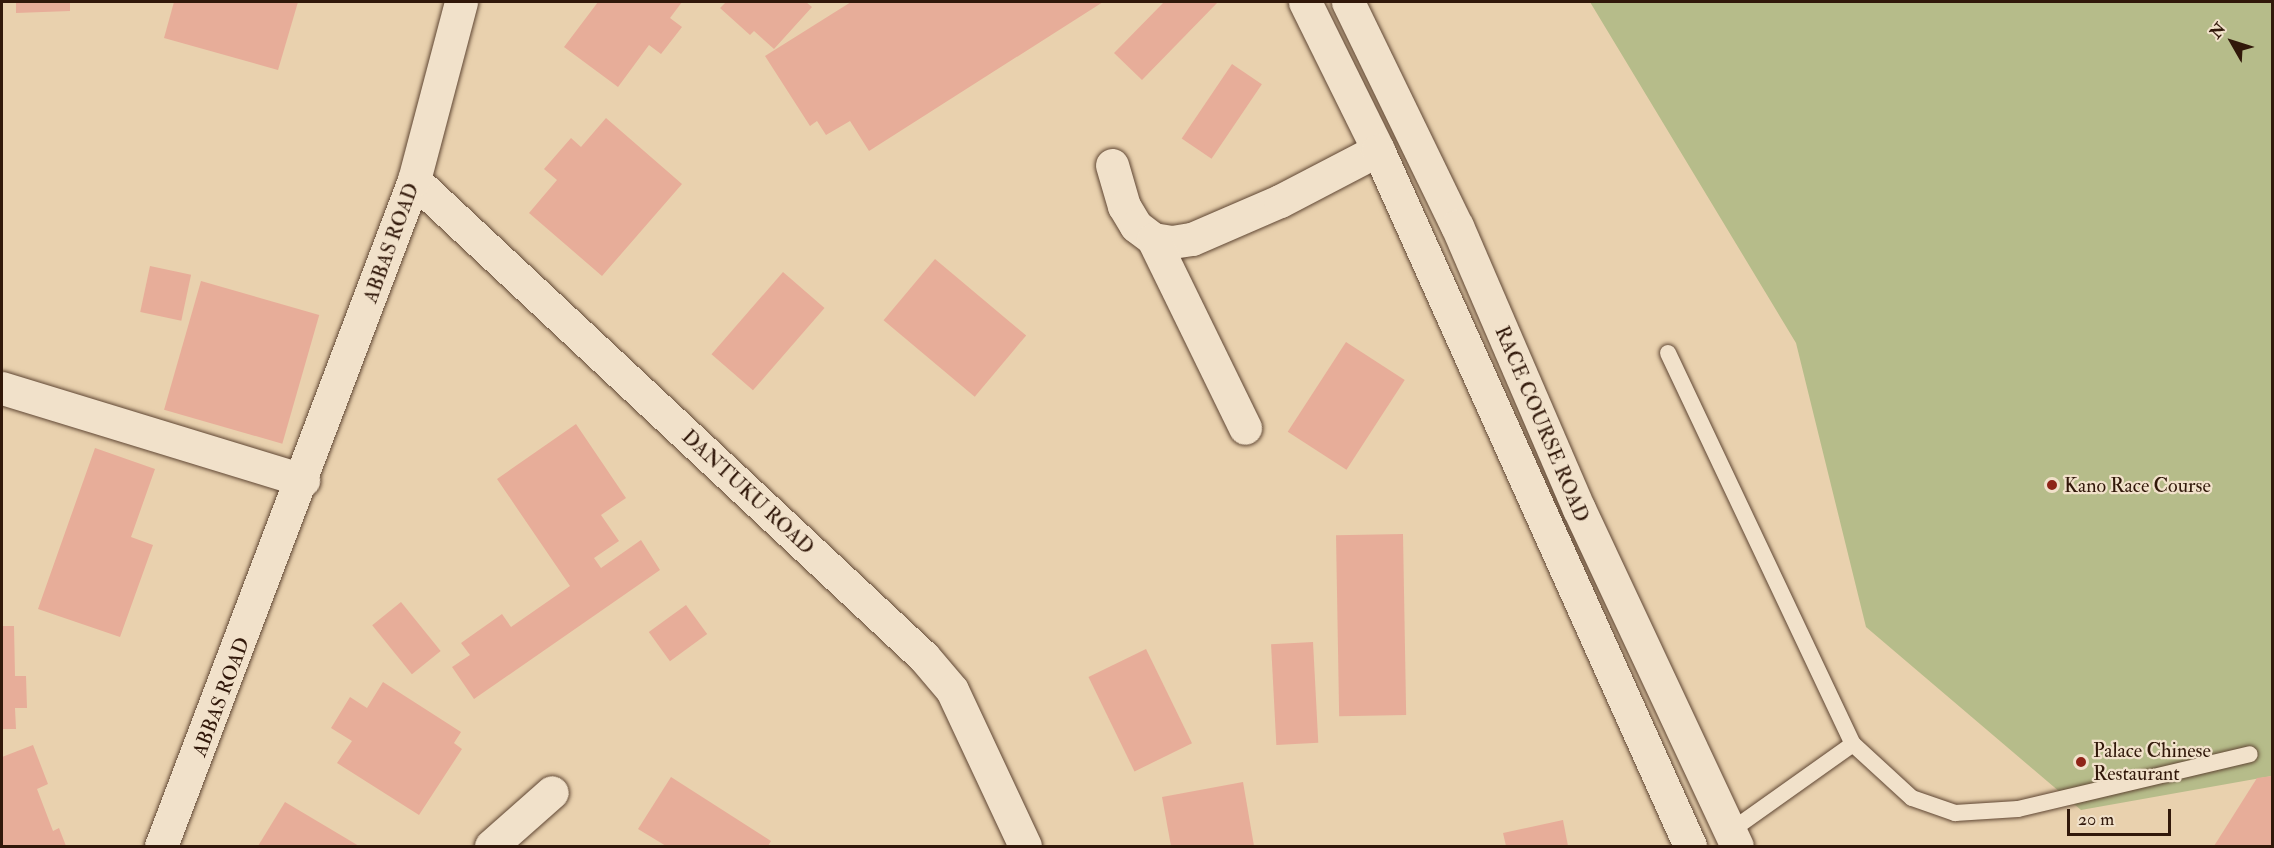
<!DOCTYPE html>
<html>
<head>
<meta charset="utf-8">
<style>
	body { margin:0 }
	#map { position:relative; width:2274px; height:848px; overflow:hidden; background:#e9d1ae; font-family:"IM FELL Double Pica",serif }
	div>[style] { position:absolute }
	[style*='--x'] { left:calc(var(--x)*1px); top:calc(var(--y)*1px); width:calc(var(--w)*1px); rotate:calc(var(--a)*1deg) }
	.green>* { inset:0; background:#b6bc8a }
	.building>* { inset:0; background:#e7ad99; transform-origin:0 0 }
	.roads { filter:drop-shadow(0 0 2px #5f4633) drop-shadow(0 0 2px #5f4633) }
	.service>* { height:16px; margin:-8px; padding:0 8px; transform-origin:8px; border-radius:8px; background:#f1e1ca }
	.minor>* { height:33px; margin:-16.5px; padding:0 16.5px; transform-origin:16.5px; border-radius:16.5px; background:#f1e1ca }
	.tertiary>* { height:33px; margin:-16.5px; padding:0 16.5px; transform-origin:16.5px; border-radius:16.5px; background:#f1e1ca }
	.dots>* { width:16px; height:16px; translate:-50% -50%; box-sizing:border-box; border:3px solid #f1e1ca; border-radius:50% }
	span { translate:-50% -50%; white-space:nowrap; text-align:center; line-height:1.15; -webkit-text-stroke:4.5px #f1e1ca; paint-order:stroke }
	.street-label { font-size:20px; color:#31180a }
	.poi-label { font-size:20px; color:#31180a }
	.left { translate:0 -50%; text-align:left }
	.frame { position:absolute; inset:0; border:3px solid #31180a; pointer-events:none }
	.north { position:absolute; left:2202px; top:12px; width:60px; height:60px; -webkit-text-stroke:4px #f1e1ca; paint-order:stroke; rotate:309deg; font-size:16px; font-weight:700; line-height:24px; text-align:center; color:#31180a }
	.north::after { content:''; display:block; margin:auto; width:21px; height:27px; background:#31180a; clip-path:polygon(50% 0,100% 100%,50% 72%,0 100%) }
	.scale { position:absolute; left:2067px; top:809px; width:104px; height:27px; box-sizing:border-box; border:3px solid #31180a; border-top:0; padding-left:8px; font-size:18px; line-height:21px; white-space:nowrap; color:#31180a; -webkit-text-stroke:4px #f1e1ca; paint-order:stroke }
</style>
</head>
<body>
<div id="map">
	<div class="green">
		<i style="clip-path:polygon(1590px 2px,2272px 2px,2272px 776px,2081px 810px,1866px 627px,1796px 343px)"></i>
	</div>
	<div class="building">
		<i style="clip-path:polygon(16px 2px,70px 2px,70px 11px,16px 13px)"></i>
		<i style="clip-path:polygon(174px 2px,298px 2px,278px 70px,164px 38px)"></i>
		<i style="clip-path:polygon(598px 2px,682px 2px,670px 18px,682px 27px,661px 54px,649px 45px,618px 87px,564px 47px)"></i>
		<i style="clip-path:polygon(726px 2px,806px 2px,812px 7px,774px 49px,754px 31px,750px 35px,720px 8px)"></i>
		<i style="clip-path:polygon(851px 2px,1103px 2px,869px 151px,850px 121px,826px 135px,817px 121px,810px 126px,765px 56px)"></i>
		<i style="clip-path:polygon(1164px 2px,1218px 2px,1142px 80px,1114px 53px)"></i>
		<i style="left:1232px;top:64px;width:36px;height:90px;rotate:34deg"></i>
		<i style="clip-path:polygon(606px 118px,682px 184px,602px 276px,529px 213px,557px 180px,544px 169px,571px 138px,581px 147px)"></i>
		<i style="left:935px;top:259px;width:119px;height:80px;rotate:40deg"></i>
		<i style="left:150px;top:266px;width:42px;height:47px;rotate:12deg"></i>
		<i style="left:783px;top:272px;width:55px;height:109px;rotate:41deg"></i>
		<i style="left:201px;top:281px;width:123px;height:134px;rotate:16deg"></i>
		<i style="left:1346px;top:342px;width:70px;height:107px;rotate:33deg"></i>
		<i style="clip-path:polygon(576px 424px,626px 498px,601px 515px,619px 541px,594px 558px,601px 568px,641px 540px,660px 570px,474px 699px,452px 667px,470px 655px,461px 643px,502px 614px,511px 627px,570px 586px,497px 479px)"></i>
		<i style="clip-path:polygon(95px 448px,155px 469px,131px 537px,153px 545px,120px 637px,38px 609px)"></i>
		<i style="left:1403px;top:534px;width:181px;height:67px;rotate:89deg"></i>
		<i style="left:401px;top:602px;width:63px;height:37px;rotate:51deg"></i>
		<i style="left:686px;top:605px;width:36px;height:46px;rotate:54deg"></i>
		<i style="clip-path:polygon(2px 626px,14px 626px,15px 676px,26px 676px,27px 708px,15px 708px,16px 729px,2px 729px)"></i>
		<i style="left:1313px;top:642px;width:101px;height:42px;rotate:87deg"></i>
		<i style="left:1146px;top:649px;width:105px;height:64px;rotate:64deg"></i>
		<i style="clip-path:polygon(383px 682px,461px 732px,454px 743px,462px 749px,419px 815px,337px 763px,352px 741px,331px 728px,350px 697px,367px 708px)"></i>
		<i style="clip-path:polygon(33px 745px,48px 784px,37px 789px,53px 831px,59px 828px,66px 846px,2px 846px,2px 757px)"></i>
		<i style="clip-path:polygon(2272px 776px,2272px 846px,2214px 846px,2257px 778px)"></i>
		<i style="clip-path:polygon(671px 777px,771px 841px,768px 846px,666px 846px,638px 829px)"></i>
		<i style="clip-path:polygon(1243px 782px,1254px 846px,1171px 846px,1162px 797px)"></i>
		<i style="clip-path:polygon(285px 802px,359px 846px,258px 846px)"></i>
		<i style="clip-path:polygon(1563px 820px,1568px 846px,1506px 846px,1503px 833px)"></i>
	</div>
	<div class="roads">
		<div class="service">
			<i style="--x:1668;--y:353;--w:433;--a:64.7"></i>
			<i style="--x:1853;--y:744;--w:152;--a:144.6"></i>
			<i style="--x:1853;--y:744;--w:80;--a:42.5"></i>
			<i style="--x:1912;--y:798;--w:46;--a:19.2"></i>
			<i style="--x:1955;--y:813;--w:63;--a:-3.6"></i>
			<i style="--x:2018;--y:809;--w:238;--a:-13.3"></i>
		</div>
		<div class="minor">
			<i style="--x:1112;--y:165;--w:43;--a:73.7"></i>
			<i style="--x:1124;--y:206;--w:23;--a:59"></i>
			<i style="--x:1136;--y:226;--w:21;--a:37"></i>
			<i style="--x:1153;--y:239;--w:19;--a:9"></i>
			<i style="--x:1172;--y:242;--w:20;--a:-9"></i>
			<i style="--x:1192;--y:239;--w:96;--a:-23.4"></i>
			<i style="--x:1280;--y:201;--w:110;--a:-27.5"></i>
			<i style="--x:414;--y:180;--w:698;--a:43.09"></i>
			<i style="--x:924;--y:657;--w:43;--a:49.7"></i>
			<i style="--x:952;--y:690;--w:172;--a:64.9"></i>
			<i style="--x:1153;--y:239;--w:210;--a:64"></i>
			<i style="--x:2;--y:388;--w:315;--a:17"></i>
			<i style="--x:161;--y:846;--w:712;--a:-69.2"></i>
			<i style="--x:414;--y:180;--w:184;--a:-75.2"></i>
			<i style="--x:491;--y:846;--w:81;--a:-41.5"></i>
		</div>
		<div class="tertiary">
			<i style="--x:1305;--y:2;--w:165;--a:63.7"></i>
			<i style="--x:1378;--y:150;--w:763;--a:65.85"></i>
			<i style="--x:1348;--y:2;--w:249;--a:64.1"></i>
			<i style="--x:1457;--y:226;--w:308;--a:66.7"></i>
			<i style="--x:1579;--y:509;--w:372;--a:64.9"></i>
		</div>
	</div>
	<div class="dots">
		<i style="left:2052px;top:485px;background:#8f2418"></i>
		<i style="left:2081px;top:762px;background:#8f2418"></i>
	</div>
	<div class="street-label">
		<span style="left:391px;top:243px;rotate:-70deg">ABBAS ROAD</span>
		<span style="left:1542px;top:424px;rotate:67deg">RACE COURSE ROAD</span>
		<span style="left:748px;top:492px;rotate:43deg">DANTUKU ROAD</span>
		<span style="left:221px;top:697px;rotate:-69deg">ABBAS ROAD</span>
	</div>
	<div class="poi-label">
		<span class="left" style="left:2064px;top:485px">Kano Race Course</span>
		<span class="left" style="left:2093px;top:762px">Palace Chinese<br>Restaurant</span>
	</div>
	<div class="frame"></div>
	<div class="north">N</div>
	<div class="scale">20 m</div>
</div>
</body>
</html>
